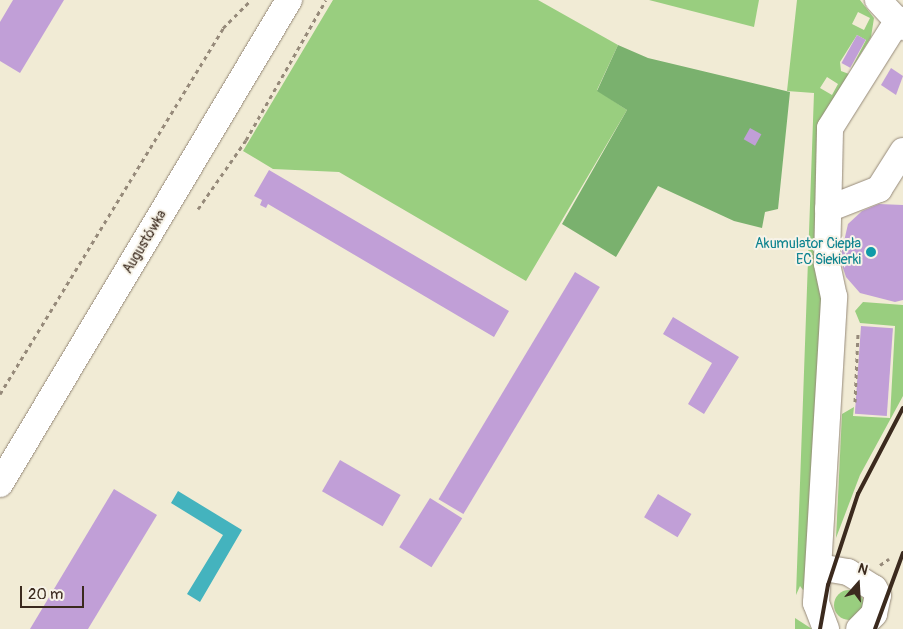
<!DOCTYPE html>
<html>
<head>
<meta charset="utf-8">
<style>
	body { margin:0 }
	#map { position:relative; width:903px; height:629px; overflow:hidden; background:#f1ebd5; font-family:Pangolin,sans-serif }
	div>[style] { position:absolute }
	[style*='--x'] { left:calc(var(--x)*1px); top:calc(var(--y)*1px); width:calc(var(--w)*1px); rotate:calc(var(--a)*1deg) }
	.green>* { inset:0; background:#99ce7f }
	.round { border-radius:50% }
	.forest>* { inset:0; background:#7ab16e }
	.water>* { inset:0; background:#44b3be }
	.building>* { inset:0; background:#c19fd7; transform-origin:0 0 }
	.path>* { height:3px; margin-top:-1.5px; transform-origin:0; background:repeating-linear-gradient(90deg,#968a7a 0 4px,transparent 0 8px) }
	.roads { filter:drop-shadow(0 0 1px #968a7a) drop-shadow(0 0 1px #968a7a) }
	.minor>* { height:26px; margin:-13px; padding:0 13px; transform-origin:13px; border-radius:13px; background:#fff }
	.rail>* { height:4px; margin:-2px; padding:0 2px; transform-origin:2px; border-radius:2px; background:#3b2a1e }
	.dots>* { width:14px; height:14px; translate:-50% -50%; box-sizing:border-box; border:2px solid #f7f3e8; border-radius:50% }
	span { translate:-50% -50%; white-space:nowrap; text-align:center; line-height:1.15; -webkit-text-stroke:4px #f7f3e8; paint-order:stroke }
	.street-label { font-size:14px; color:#3b2a1e }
	.culture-label { font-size:14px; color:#0d838f }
	.right { translate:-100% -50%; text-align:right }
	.north { position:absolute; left:833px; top:559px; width:50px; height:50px; -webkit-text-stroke:4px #f7f3e8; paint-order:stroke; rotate:19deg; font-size:14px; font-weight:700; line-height:20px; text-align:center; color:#3b2a1e }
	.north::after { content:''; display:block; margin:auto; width:18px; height:22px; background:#3b2a1e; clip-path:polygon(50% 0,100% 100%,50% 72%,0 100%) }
	.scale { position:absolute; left:20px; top:586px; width:64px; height:22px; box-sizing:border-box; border:2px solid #3b2a1e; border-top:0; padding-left:6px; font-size:15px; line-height:18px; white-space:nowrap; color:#3b2a1e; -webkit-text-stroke:4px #f7f3e8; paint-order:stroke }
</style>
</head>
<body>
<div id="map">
	<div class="green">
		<i style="clip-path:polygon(333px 0,538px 0,618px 45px,597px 90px,627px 110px,526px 281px,339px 172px,273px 169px,243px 151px)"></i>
		<i style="clip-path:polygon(649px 0,759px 0,754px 27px)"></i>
		<i style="clip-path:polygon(evenodd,797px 0,860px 0,874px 18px,871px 37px,850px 71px,866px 40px,857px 35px,840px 62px,841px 71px,849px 74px,824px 313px,809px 586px,803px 590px,800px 586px,796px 595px,814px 93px,787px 91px,797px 0,858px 12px,870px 18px,864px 30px,852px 24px,858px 12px,797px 0,827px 77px,838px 84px,832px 95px,820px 88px,827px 77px)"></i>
		<i style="clip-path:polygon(863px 302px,903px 305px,903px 396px,860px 475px,836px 538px,842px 414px,854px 407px,853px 416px,890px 418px,895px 326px,860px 323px,855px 311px)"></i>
		<i class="round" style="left:834px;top:590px;width:30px;height:30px"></i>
		<i style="clip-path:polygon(795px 618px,812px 629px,795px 629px)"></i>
	</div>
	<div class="forest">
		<i style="clip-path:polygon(618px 45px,648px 58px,790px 92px,778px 209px,765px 212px,762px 228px,734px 221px,658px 186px,616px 257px,562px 224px,627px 110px,597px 91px)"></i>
	</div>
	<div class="water">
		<i style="clip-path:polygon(178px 491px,242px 530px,200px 602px,187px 594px,223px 535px,171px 503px)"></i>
	</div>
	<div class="building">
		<i style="clip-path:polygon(13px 0,64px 0,20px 73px,0 61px,0 22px)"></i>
		<i style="left:857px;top:35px;width:10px;height:32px;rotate:29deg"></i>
		<i style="clip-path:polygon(891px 68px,903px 76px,896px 95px,881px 85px)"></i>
		<i style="left:750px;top:128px;width:13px;height:13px;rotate:29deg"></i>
		<i style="clip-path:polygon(269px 170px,509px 311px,494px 337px,268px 204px,266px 208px,260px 205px,262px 200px,254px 196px)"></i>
		<i style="clip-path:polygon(879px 204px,903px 205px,903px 300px,895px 302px,860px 293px,846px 277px,840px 259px,848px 224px,862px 211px)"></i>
		<i style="left:575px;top:272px;width:29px;height:265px;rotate:31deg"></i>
		<i style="clip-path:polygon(673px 317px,739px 357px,704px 414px,688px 404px,712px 363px,663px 334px)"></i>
		<i style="left:861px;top:326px;width:32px;height:88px;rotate:4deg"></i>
		<i style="left:340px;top:460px;width:70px;height:36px;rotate:30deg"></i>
		<i style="clip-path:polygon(114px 489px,157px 515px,88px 629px,30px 629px)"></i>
		<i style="left:658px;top:494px;width:39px;height:27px;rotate:31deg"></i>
		<i style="left:430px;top:498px;width:38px;height:58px;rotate:32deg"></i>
	</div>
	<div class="path">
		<i style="--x:198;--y:209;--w:84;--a:-55.2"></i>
		<i style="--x:246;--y:140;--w:161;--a:-60.3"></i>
		<i style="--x:0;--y:394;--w:429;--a:-58.6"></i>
		<i style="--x:223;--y:28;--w:40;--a:-45"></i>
		<i style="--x:855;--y:402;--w:69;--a:-87.5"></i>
		<i style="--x:880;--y:565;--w:11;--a:-34"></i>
	</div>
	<div class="roads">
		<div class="minor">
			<i style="--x:878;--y:0;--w:37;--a:47"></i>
			<i style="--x:828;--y:209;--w:55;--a:-21.4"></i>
			<i style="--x:879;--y:189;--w:45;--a:-57.7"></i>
			<i style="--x:0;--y:484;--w:564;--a:-59.16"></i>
			<i style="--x:819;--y:567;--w:29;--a:10"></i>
			<i style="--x:848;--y:572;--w:31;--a:32"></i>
			<i style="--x:874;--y:588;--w:8;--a:60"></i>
			<i style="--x:878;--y:595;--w:19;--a:102"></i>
			<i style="--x:874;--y:614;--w:21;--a:135"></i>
			<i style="--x:826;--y:629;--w:28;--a:-111"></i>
			<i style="--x:816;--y:603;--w:307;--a:-86.6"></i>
			<i style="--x:834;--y:297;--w:35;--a:-102"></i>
			<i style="--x:827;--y:263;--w:135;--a:-88.7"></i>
			<i style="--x:830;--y:128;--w:124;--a:-57.8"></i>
			<i style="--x:896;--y:23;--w:8;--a:-23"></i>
		</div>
	</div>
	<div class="rail">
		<i style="--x:820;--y:629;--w:45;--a:-79.7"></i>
		<i style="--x:828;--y:585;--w:96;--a:-71.8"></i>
		<i style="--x:858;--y:494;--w:97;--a:-62.4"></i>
		<i style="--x:875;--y:629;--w:81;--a:-69.8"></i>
	</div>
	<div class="dots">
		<i style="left:871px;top:252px;background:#0f9aa8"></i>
	</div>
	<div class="street-label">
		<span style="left:145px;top:242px;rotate:-59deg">Augustówka</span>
	</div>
	<div class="culture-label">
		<span class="right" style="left:861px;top:252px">Akumulator Ciepła<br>EC Siekierki</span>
	</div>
	<div class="north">N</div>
	<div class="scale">20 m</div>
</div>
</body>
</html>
